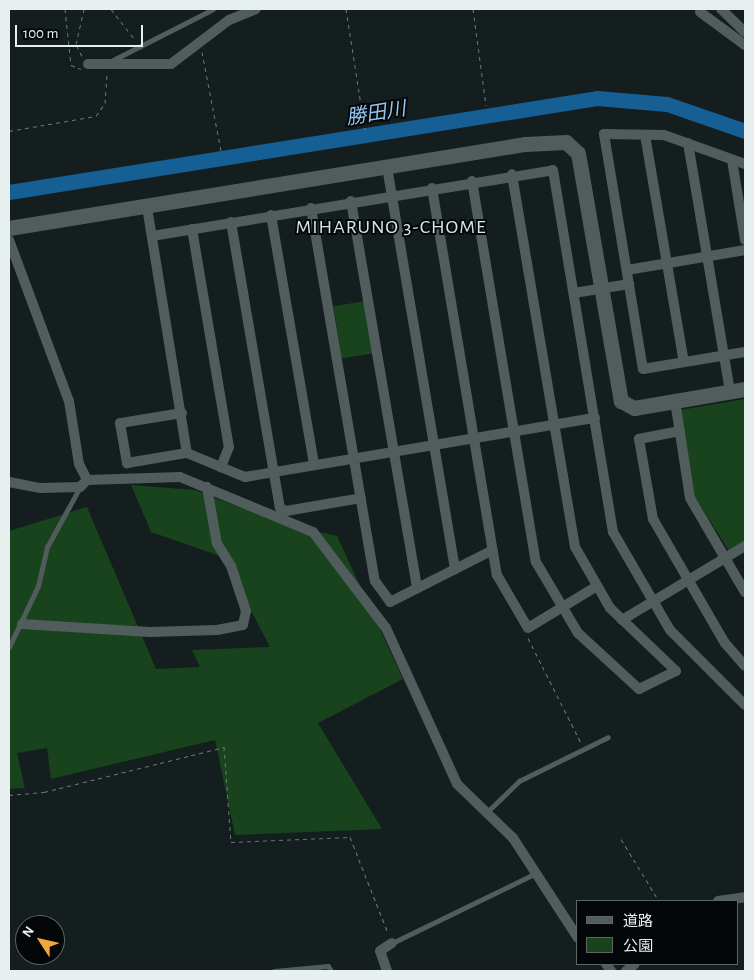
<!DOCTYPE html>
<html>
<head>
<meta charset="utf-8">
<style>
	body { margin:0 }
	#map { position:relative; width:754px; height:980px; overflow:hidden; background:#141e1e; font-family:"Alegreya Sans","Noto Sans JP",sans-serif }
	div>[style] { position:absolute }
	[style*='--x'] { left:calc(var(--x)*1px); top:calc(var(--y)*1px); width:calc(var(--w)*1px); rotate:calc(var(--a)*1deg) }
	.green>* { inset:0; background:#18431d; transform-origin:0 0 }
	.river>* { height:15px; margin:-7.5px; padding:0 7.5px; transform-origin:7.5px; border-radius:7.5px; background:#155f95 }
	.path>* { height:1px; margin-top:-0.5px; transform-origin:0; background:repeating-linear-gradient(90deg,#6e7777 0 4px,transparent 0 8px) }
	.lane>* { height:5px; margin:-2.5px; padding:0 2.5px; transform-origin:2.5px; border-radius:2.5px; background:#515c5c }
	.street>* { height:10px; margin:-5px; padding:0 5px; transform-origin:5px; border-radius:5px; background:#515c5c }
	.secondary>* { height:15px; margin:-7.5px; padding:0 7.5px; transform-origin:7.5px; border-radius:7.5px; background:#515c5c }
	span { translate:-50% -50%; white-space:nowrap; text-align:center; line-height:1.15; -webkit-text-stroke:4px #040707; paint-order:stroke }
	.water-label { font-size:20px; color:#93c6f4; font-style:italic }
	.neighbourhood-label { font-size:20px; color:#d8e5e5; letter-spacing:1px }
	.frame { position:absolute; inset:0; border:10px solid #e8efef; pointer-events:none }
	.legend { position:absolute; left:576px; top:900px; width:162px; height:65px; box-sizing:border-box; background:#040707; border:1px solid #5f6464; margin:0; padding:6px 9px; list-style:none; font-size:15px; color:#e8efef }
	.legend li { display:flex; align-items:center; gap:10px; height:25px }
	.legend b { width:25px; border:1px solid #5f6464 }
	.north { position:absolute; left:15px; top:915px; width:50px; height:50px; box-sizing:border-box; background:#040707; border:1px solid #5f6464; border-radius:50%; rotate:305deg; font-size:14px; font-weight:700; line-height:20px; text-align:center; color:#e8efef }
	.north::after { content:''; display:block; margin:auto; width:18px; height:22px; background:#f1a63f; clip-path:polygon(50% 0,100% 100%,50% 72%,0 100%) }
	.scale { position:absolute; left:15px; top:25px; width:128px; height:22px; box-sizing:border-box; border:2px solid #e8efef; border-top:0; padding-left:6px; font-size:15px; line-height:18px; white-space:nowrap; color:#e8efef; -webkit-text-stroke:4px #040707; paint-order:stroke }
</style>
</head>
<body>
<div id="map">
	<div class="green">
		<i style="left:366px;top:301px;width:53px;height:33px;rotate:81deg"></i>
		<i style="clip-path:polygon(745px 399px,745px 541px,729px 551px,695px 497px,680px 410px)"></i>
		<i style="clip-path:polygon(131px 485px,195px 490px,280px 523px,337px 536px,403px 679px,318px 723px,382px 829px,235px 835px,215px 740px,51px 779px,47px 748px,17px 753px,25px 788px,9px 789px,9px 531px,87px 507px,156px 669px,200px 667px,192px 650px,270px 647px,223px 557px,151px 532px)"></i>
	</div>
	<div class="river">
		<i style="--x:9;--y:192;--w:595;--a:-9.08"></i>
		<i style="--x:597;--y:98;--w:70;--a:4.9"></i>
		<i style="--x:667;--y:104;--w:83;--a:19.1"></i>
	</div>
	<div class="path">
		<i style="--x:65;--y:9;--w:56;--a:83.9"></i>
		<i style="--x:71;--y:65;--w:11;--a:22"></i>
		<i style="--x:111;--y:9;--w:39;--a:52"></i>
		<i style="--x:346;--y:9;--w:122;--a:81.1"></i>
		<i style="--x:473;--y:9;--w:97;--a:82.3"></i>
		<i style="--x:202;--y:52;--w:101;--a:79.1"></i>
		<i style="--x:82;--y:56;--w:13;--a:-117"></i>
		<i style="--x:76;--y:44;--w:36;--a:-77"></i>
		<i style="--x:9;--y:131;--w:88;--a:-9.8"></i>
		<i style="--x:96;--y:116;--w:16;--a:-55"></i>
		<i style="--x:105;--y:103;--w:30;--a:-86"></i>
		<i style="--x:528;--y:638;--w:118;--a:63.2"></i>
		<i style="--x:9;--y:795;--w:35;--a:-5"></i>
		<i style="--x:44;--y:792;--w:186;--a:-14"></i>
		<i style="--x:224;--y:747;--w:95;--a:85.8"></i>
		<i style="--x:231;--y:842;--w:119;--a:-2.4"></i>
		<i style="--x:350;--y:837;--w:103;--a:68.4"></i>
		<i style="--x:621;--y:839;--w:73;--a:58.5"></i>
	</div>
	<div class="lane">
		<i style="--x:113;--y:60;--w:112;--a:-27"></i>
		<i style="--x:9;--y:647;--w:68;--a:-64.6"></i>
		<i style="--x:38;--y:586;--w:40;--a:-77"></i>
		<i style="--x:47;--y:547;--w:68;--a:-61.2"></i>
		<i style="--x:487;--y:812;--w:45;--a:-44.1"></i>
		<i style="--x:519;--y:781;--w:99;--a:-26.3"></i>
		<i style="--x:392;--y:943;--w:160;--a:-25.9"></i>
		<i style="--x:274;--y:971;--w:54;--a:-5.3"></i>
		<i style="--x:328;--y:966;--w:6;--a:59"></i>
	</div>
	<div class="street">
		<i style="--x:721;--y:9;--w:33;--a:44"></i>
		<i style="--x:700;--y:12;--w:56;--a:36.3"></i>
		<i style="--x:88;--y:64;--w:83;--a:0"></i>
		<i style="--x:171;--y:64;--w:73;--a:-37.2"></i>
		<i style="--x:229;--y:20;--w:29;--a:-22"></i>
		<i style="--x:645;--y:135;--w:230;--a:80.3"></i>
		<i style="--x:688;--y:143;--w:253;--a:80.4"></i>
		<i style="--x:732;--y:160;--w:81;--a:80.8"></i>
		<i style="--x:745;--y:164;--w:86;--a:-160.3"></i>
		<i style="--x:664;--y:135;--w:60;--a:-179"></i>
		<i style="--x:604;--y:134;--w:238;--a:80.6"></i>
		<i style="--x:643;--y:369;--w:103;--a:-9.5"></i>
		<i style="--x:387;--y:167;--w:408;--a:80.4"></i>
		<i style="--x:472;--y:181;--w:386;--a:80.5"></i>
		<i style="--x:536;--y:562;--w:82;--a:59.4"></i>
		<i style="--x:578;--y:633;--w:83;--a:42.6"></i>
		<i style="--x:639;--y:689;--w:41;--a:-25.9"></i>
		<i style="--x:676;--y:671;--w:91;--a:-136.3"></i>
		<i style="--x:610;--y:608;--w:70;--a:-119.8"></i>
		<i style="--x:575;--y:547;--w:378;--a:-99.6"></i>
		<i style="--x:432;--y:188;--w:392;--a:80.5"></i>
		<i style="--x:497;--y:575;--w:61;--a:59.7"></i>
		<i style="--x:528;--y:628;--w:81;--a:-31.3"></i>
		<i style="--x:351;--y:201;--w:393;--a:80.3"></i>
		<i style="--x:147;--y:207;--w:249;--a:80.8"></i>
		<i style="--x:311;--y:208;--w:378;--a:80.3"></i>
		<i style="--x:375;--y:581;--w:26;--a:54"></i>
		<i style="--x:390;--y:602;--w:115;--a:-26.8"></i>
		<i style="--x:271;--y:215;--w:254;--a:80.2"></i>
		<i style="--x:231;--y:222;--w:290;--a:80.3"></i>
		<i style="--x:280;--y:508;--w:7;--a:27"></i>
		<i style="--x:286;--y:511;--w:76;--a:-9.8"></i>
		<i style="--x:192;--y:229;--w:221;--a:80.4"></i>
		<i style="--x:229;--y:447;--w:22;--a:112"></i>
		<i style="--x:152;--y:236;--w:406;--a:-9.3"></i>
		<i style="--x:553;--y:170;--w:367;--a:80.6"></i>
		<i style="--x:613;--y:532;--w:113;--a:59.8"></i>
		<i style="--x:670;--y:630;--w:106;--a:45"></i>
		<i style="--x:9;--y:240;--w:172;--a:69.6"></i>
		<i style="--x:69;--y:401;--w:64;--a:81"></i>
		<i style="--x:79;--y:464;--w:18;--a:63"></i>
		<i style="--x:87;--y:480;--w:93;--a:-1.8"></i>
		<i style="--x:180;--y:477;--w:144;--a:22.5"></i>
		<i style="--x:313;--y:532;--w:121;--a:52.8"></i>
		<i style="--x:386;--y:628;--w:171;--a:65.5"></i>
		<i style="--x:457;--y:784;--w:78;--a:44"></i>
		<i style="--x:513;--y:838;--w:119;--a:57"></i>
		<i style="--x:627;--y:270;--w:120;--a:-9.6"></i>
		<i style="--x:574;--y:293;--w:56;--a:-9.3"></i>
		<i style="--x:675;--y:401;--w:98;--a:81.2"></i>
		<i style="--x:690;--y:498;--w:109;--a:59.7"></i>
		<i style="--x:182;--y:413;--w:63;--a:170.8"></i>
		<i style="--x:120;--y:423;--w:41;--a:80.1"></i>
		<i style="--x:127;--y:463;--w:61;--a:-9.5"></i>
		<i style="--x:187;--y:453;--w:63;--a:22.5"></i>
		<i style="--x:245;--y:477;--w:355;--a:-9.6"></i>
		<i style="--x:680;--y:431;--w:42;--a:169"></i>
		<i style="--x:639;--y:439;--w:81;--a:80.1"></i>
		<i style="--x:653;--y:519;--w:143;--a:59.9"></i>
		<i style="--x:725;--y:643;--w:30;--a:49"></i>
		<i style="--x:9;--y:482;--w:32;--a:11"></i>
		<i style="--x:40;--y:488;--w:40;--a:-1.4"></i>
		<i style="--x:80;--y:487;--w:10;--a:-45"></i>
		<i style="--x:622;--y:620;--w:144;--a:-31"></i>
		<i style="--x:22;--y:624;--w:128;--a:3.6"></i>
		<i style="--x:150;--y:632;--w:67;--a:-1.7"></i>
		<i style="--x:217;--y:630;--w:26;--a:-11"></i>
		<i style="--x:243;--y:625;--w:14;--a:-78"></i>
		<i style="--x:246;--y:611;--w:47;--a:-108.4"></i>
		<i style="--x:231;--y:566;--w:26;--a:-122"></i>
		<i style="--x:217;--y:544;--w:58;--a:-100"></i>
		<i style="--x:718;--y:901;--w:27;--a:-8"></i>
		<i style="--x:606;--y:964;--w:9;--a:54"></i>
		<i style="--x:387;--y:971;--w:21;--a:-109"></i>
		<i style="--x:380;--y:951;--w:14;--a:-34"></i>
		<i style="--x:626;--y:971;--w:11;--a:-38"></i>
	</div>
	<div class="secondary">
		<i style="--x:9;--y:228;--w:523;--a:-9.25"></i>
		<i style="--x:525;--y:144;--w:41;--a:-2.8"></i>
		<i style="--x:566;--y:142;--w:16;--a:43"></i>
		<i style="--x:578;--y:153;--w:252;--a:80.2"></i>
		<i style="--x:621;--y:401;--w:15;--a:28"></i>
		<i style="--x:634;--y:408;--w:113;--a:-9.7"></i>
	</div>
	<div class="water-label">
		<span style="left:376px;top:114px;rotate:-9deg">勝田川</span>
	</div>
	<div class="neighbourhood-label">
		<span style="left:391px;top:227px">MIHARUNO 3-CHOME</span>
	</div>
	<div class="frame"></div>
	<ul class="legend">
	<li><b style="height:6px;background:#515c5c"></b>道路</li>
	<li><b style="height:14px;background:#18431d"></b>公園</li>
	</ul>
	<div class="north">N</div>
	<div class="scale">100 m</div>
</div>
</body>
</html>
